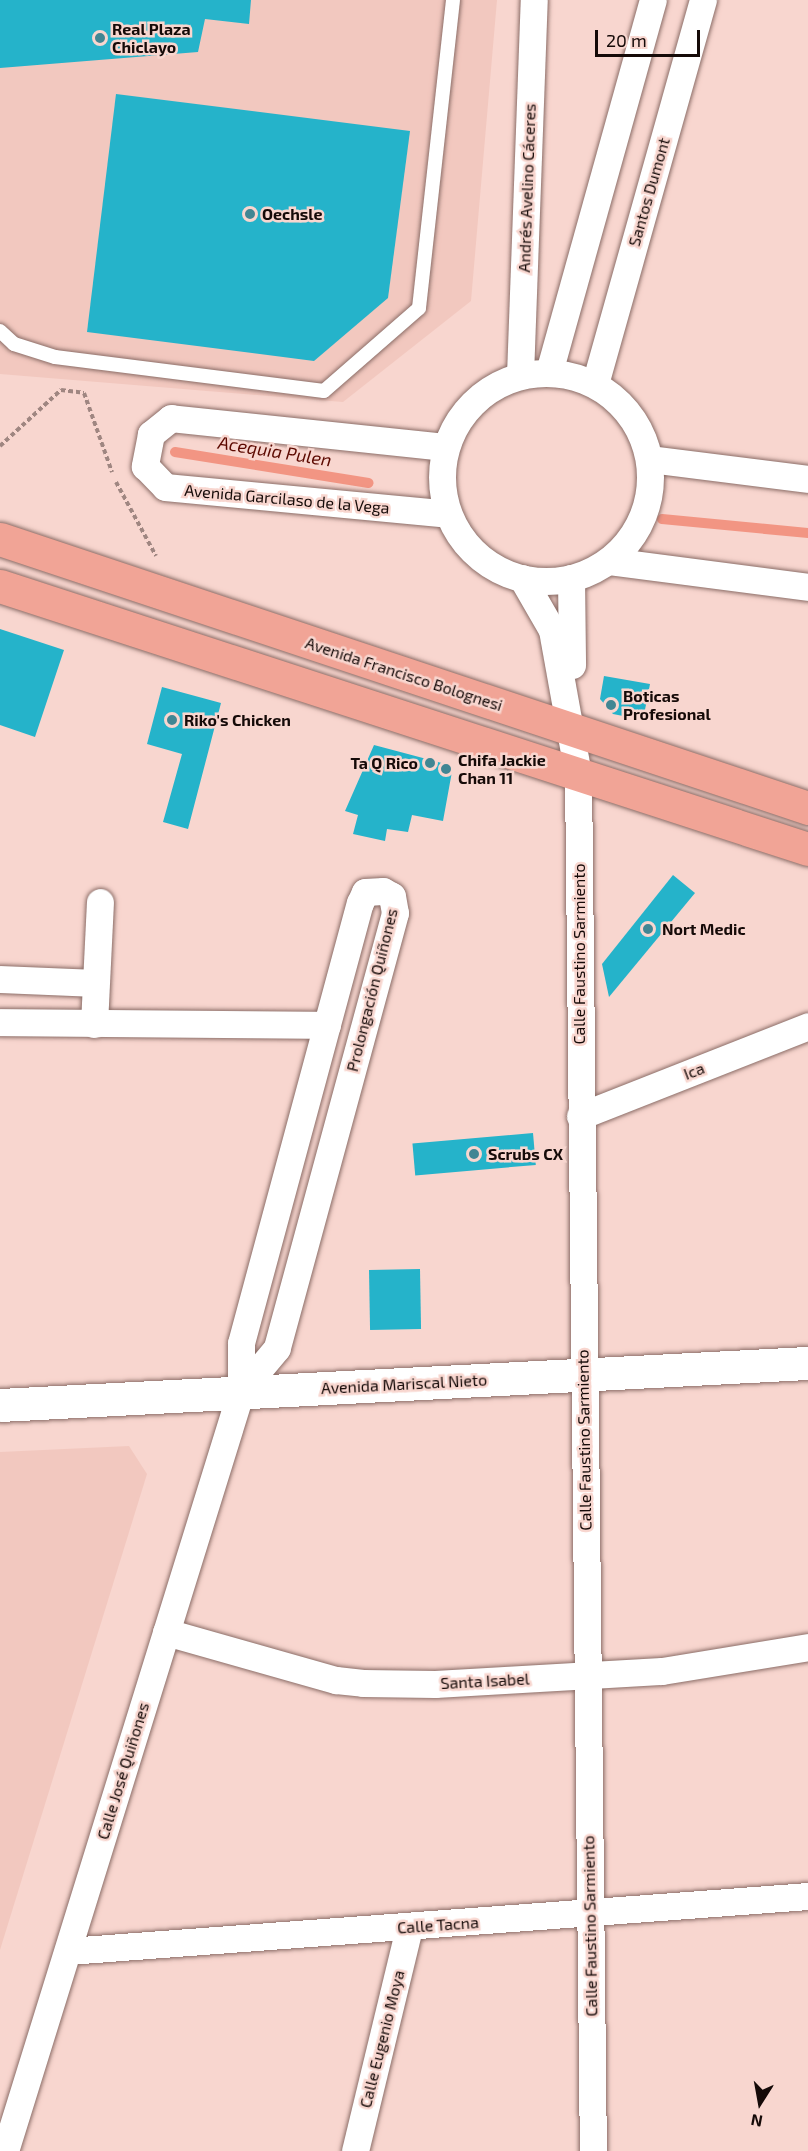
<!DOCTYPE html>
<html>
<head>
<meta charset="utf-8">
<style>
	body { margin:0 }
	#map { position:relative; width:808px; height:2151px; overflow:hidden; background:#f8d6cf; font-family:"Exo 2",sans-serif }
	div>[style] { position:absolute }
	[style*='--x'] { left:calc(var(--x)*1px); top:calc(var(--y)*1px); width:calc(var(--w)*1px); rotate:calc(var(--a)*1deg) }
	.built>* { inset:0; background:#f2c8bf }
	.stream>* { height:10px; margin:-5px; padding:0 5px; transform-origin:5px; border-radius:5px; background:#f29583 }
	.building>* { inset:0; background:#25b3ca; transform-origin:0 0 }
	.path>* { height:4px; margin-top:-2px; transform-origin:0; background:repeating-linear-gradient(90deg,#9f8681 0 4.5px,transparent 0 7.5px) }
	.roads { filter:drop-shadow(0 0 2px #8b6d67) drop-shadow(0 0 2px #8b6d67) }
	.lane>* { height:14px; margin:-7px; padding:0 7px; transform-origin:7px; border-radius:7px; background:#fff }
	.street>* { height:27px; margin:-13.5px; padding:0 13.5px; transform-origin:13.5px; border-radius:13.5px; background:#fff }
	.street>.ring { margin:-13.5px; padding:0; box-sizing:content-box; background:none; border:27px solid #fff; border-radius:50% }
	.secondary>* { height:33px; margin:-16.5px; padding:0 16.5px; transform-origin:16.5px; border-radius:16.5px; background:#fff }
	.primary>* { height:33px; margin:-16.5px; padding:0 16.5px; transform-origin:16.5px; border-radius:16.5px; background:#f1a496 }
	.dots>* { width:16px; height:16px; translate:-50% -50%; box-sizing:border-box; border:3px solid #f8d6cf; border-radius:50% }
	span { translate:-50% -50%; white-space:nowrap; text-align:center; line-height:1.15; -webkit-text-stroke:5px #f8d6cf; paint-order:stroke }
	.poi-label { font-size:16px; color:#150a08; font-weight:700 }
	.left { translate:0 -50%; text-align:left }
	.right { translate:-100% -50%; text-align:right }
	.street-label { font-size:16px; color:#150a08 }
	.water-label { font-size:18px; color:#5c0900; font-style:italic }
	.north { position:absolute; left:730px; top:2073px; width:60px; height:60px; -webkit-text-stroke:4px #f8d6cf; paint-order:stroke; rotate:191deg; font-size:16px; font-weight:700; line-height:24px; text-align:center; color:#150a08 }
	.north::after { content:''; display:block; margin:auto; width:21px; height:27px; background:#150a08; clip-path:polygon(50% 0,100% 100%,50% 72%,0 100%) }
	.scale { position:absolute; left:595px; top:30px; width:105px; height:27px; box-sizing:border-box; border:3px solid #150a08; border-top:0; padding-left:8px; font-size:18px; line-height:21px; white-space:nowrap; color:#150a08; -webkit-text-stroke:4px #f8d6cf; paint-order:stroke }
</style>
</head>
<body>
<div id="map">
	<div class="built">
		<i style="clip-path:polygon(0 0,497px 0,471px 301px,343px 402px,0 374px)"></i>
		<i style="clip-path:polygon(129px 1446px,147px 1474px,0 1950px,0 1452px)"></i>
	</div>
	<div class="stream">
		<i style="--x:175;--y:452;--w:196;--a:9.1"></i>
		<i style="--x:662;--y:519;--w:147;--a:5.5"></i>
	</div>
	<div class="building">
		<i style="clip-path:polygon(0 0,251px 0,249px 24px,205px 19px,198px 52px,0 68px)"></i>
		<i style="clip-path:polygon(116px 94px,410px 131px,388px 298px,314px 361px,87px 332px)"></i>
		<i style="clip-path:polygon(0 629px,64px 650px,35px 737px,0 725px)"></i>
		<i style="clip-path:polygon(604px 676px,650px 684px,643px 720px,613px 714px,600px 699px)"></i>
		<i style="clip-path:polygon(162px 687px,221px 703px,188px 829px,163px 822px,182px 754px,147px 744px)"></i>
		<i style="clip-path:polygon(374px 745px,453px 766px,443px 821px,412px 815px,408px 832px,387px 829px,385px 841px,353px 834px,358px 815px,345px 811px)"></i>
		<i style="clip-path:polygon(673px 875px,695px 893px,609px 997px,602px 964px)"></i>
		<i style="left:533px;top:1133px;width:32px;height:121px;rotate:85deg"></i>
		<i style="left:420px;top:1269px;width:60px;height:51px;rotate:89deg"></i>
	</div>
	<div class="path">
		<i style="--x:0;--y:446;--w:83;--a:-42.6"></i>
		<i style="--x:61;--y:390;--w:23;--a:7"></i>
		<i style="--x:84;--y:393;--w:84;--a:70.5"></i>
		<i style="--x:116;--y:482;--w:84;--a:61.6"></i>
	</div>
	<div class="roads">
		<div class="lane">
			<i style="--x:0;--y:331;--w:19;--a:43"></i>
			<i style="--x:14;--y:344;--w:43;--a:17.6"></i>
			<i style="--x:55;--y:357;--w:271;--a:7.2"></i>
			<i style="--x:324;--y:391;--w:126;--a:-41.1"></i>
			<i style="--x:419;--y:308;--w:310;--a:-83.7"></i>
		</div>
		<div class="street">
			<i style="--x:549;--y:372;--w:386;--a:-74.4"></i>
			<i class="ring" style="left:442px;top:373px;width:181px;height:181px"></i>
			<i style="--x:520;--y:375;--w:375;--a:-87.9"></i>
			<i style="--x:595;--y:384;--w:399;--a:-74.3"></i>
			<i style="--x:445;--y:447;--w:276;--a:-174"></i>
			<i style="--x:171;--y:418;--w:26;--a:141"></i>
			<i style="--x:151;--y:434;--w:33;--a:101"></i>
			<i style="--x:145;--y:466;--w:29;--a:46"></i>
			<i style="--x:165;--y:487;--w:284;--a:5.4"></i>
			<i style="--x:650;--y:459;--w:159;--a:7.2"></i>
			<i style="--x:609;--y:561;--w:201;--a:7.4"></i>
			<i style="--x:522;--y:578;--w:60;--a:60"></i>
			<i style="--x:552;--y:630;--w:146;--a:79.8"></i>
			<i style="--x:578;--y:774;--w:1377;--a:89.38"></i>
			<i style="--x:571;--y:578;--w:87;--a:89.3"></i>
			<i style="--x:0;--y:979;--w:95;--a:2.4"></i>
			<i style="--x:0;--y:1022;--w:327;--a:0.5"></i>
			<i style="--x:94;--y:1024;--w:122;--a:-87.2"></i>
			<i style="--x:580;--y:1116;--w:245;--a:-21.5"></i>
			<i style="--x:166;--y:1632;--w:177;--a:15.8"></i>
			<i style="--x:336;--y:1680;--w:27;--a:6"></i>
			<i style="--x:363;--y:1683;--w:72;--a:0.8"></i>
			<i style="--x:435;--y:1684;--w:227;--a:-3.3"></i>
			<i style="--x:662;--y:1671;--w:148;--a:-9.3"></i>
			<i style="--x:68;--y:1951;--w:742;--a:-4.25"></i>
			<i style="--x:5;--y:2151;--w:796;--a:-72.75"></i>
			<i style="--x:241;--y:1391;--w:48;--a:-90"></i>
			<i style="--x:241;--y:1343;--w:456;--a:-74.9"></i>
			<i style="--x:360;--y:903;--w:12;--a:-66"></i>
			<i style="--x:365;--y:892;--w:18;--a:-3"></i>
			<i style="--x:383;--y:891;--w:10;--a:29"></i>
			<i style="--x:392;--y:896;--w:17;--a:80"></i>
			<i style="--x:395;--y:913;--w:451;--a:105.2"></i>
			<i style="--x:277;--y:1348;--w:56;--a:129.9"></i>
			<i style="--x:355;--y:2151;--w:230;--a:-76.4"></i>
		</div>
		<div class="secondary">
			<i style="--x:0;--y:1405;--w:809;--a:-2.98"></i>
		</div>
		<div class="primary">
			<i style="--x:0;--y:539;--w:852;--a:18.41"></i>
			<i style="--x:0;--y:586;--w:850;--a:18.03"></i>
		</div>
	</div>
	<div class="dots">
		<i style="left:100px;top:38px;background:#418693"></i>
		<i style="left:250px;top:214px;background:#418693"></i>
		<i style="left:611px;top:705px;background:#418693"></i>
		<i style="left:172px;top:720px;background:#418693"></i>
		<i style="left:430px;top:763px;background:#418693"></i>
		<i style="left:446px;top:769px;background:#418693"></i>
		<i style="left:648px;top:929px;background:#418693"></i>
		<i style="left:474px;top:1154px;background:#418693"></i>
	</div>
	<div class="poi-label">
		<span class="left" style="left:112px;top:38px">Real Plaza<br>Chiclayo</span>
		<span class="left" style="left:262px;top:214px">Oechsle</span>
		<span class="left" style="left:623px;top:705px">Boticas<br>Profesional</span>
		<span class="left" style="left:184px;top:720px">Riko's Chicken</span>
		<span class="left" style="left:458px;top:769px">Chifa Jackie<br>Chan 11</span>
		<span class="right" style="left:418px;top:763px">Ta Q Rico</span>
		<span class="left" style="left:662px;top:929px">Nort Medic</span>
		<span class="left" style="left:488px;top:1154px">Scrubs CX</span>
	</div>
	<div class="street-label">
		<span style="left:527px;top:188px;rotate:-88deg">Andrés Avelino Cáceres</span>
		<span style="left:649px;top:192px;rotate:-74deg">Santos Dumont</span>
		<span style="left:287px;top:499px;rotate:5deg">Avenida Garcilaso de la Vega</span>
		<span style="left:404px;top:674px;rotate:18deg">Avenida Francisco Bolognesi</span>
		<span style="left:579px;top:954px;rotate:-90deg">Calle Faustino Sarmiento</span>
		<span style="left:372px;top:990px;rotate:-76deg">Prolongación Quiñones</span>
		<span style="left:694px;top:1071px;rotate:-21deg">Ica</span>
		<span style="left:404px;top:1384px;rotate:-3deg">Avenida Mariscal Nieto</span>
		<span style="left:584px;top:1440px;rotate:-91deg">Calle Faustino Sarmiento</span>
		<span style="left:485px;top:1681px;rotate:-3deg">Santa Isabel</span>
		<span style="left:123px;top:1771px;rotate:-73deg">Calle José Quiñones</span>
		<span style="left:438px;top:1925px;rotate:-4deg">Calle Tacna</span>
		<span style="left:590px;top:1926px;rotate:-91deg">Calle Faustino Sarmiento</span>
		<span style="left:382px;top:2039px;rotate:-76deg">Calle Eugenio Moya</span>
	</div>
	<div class="water-label">
		<span style="left:275px;top:451px;rotate:9deg">Acequia Pulen</span>
	</div>
	<div class="north">N</div>
	<div class="scale">20 m</div>
</div>
</body>
</html>
